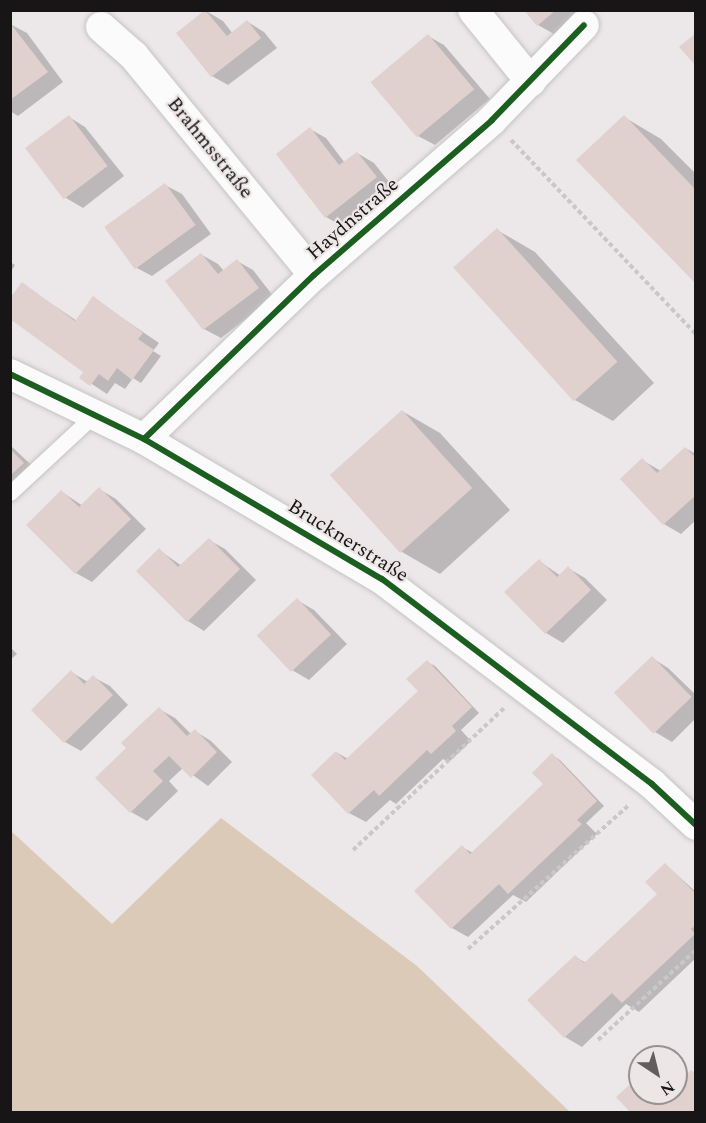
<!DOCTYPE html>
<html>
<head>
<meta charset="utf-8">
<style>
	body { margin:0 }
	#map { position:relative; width:706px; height:1123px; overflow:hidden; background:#ece7e8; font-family:Spectral,serif }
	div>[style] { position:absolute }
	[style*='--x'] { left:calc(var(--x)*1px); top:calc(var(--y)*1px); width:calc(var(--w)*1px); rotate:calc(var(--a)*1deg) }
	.green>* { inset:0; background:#dccab9 }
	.shadow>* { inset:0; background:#0003 }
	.building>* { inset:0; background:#e0d1ce; transform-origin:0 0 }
	.path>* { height:4px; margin-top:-2px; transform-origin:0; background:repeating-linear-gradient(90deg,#c9c8c8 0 4.5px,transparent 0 7.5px) }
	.roads { filter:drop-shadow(0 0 2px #c6c3c3) drop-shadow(0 0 2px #c6c3c3) }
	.service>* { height:15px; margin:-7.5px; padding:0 7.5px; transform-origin:7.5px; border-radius:7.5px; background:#fcfbfc }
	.minor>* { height:30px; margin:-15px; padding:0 15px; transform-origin:15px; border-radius:15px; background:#fcfbfc }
	.cycleway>* { height:6px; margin:-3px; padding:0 3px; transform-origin:3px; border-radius:3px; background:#1b5e20 }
	span { translate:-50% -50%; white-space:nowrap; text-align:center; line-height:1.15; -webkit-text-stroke:4.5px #ede6e7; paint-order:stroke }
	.street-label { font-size:20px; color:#171515 }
	.frame { position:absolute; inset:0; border:12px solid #171515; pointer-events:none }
	.north { position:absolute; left:628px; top:1045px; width:60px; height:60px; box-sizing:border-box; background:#ede6e7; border:2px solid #979293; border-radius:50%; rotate:145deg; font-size:16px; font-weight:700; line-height:24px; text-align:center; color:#171515 }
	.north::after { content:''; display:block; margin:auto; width:21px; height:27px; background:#625e5f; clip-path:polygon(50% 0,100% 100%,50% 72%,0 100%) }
</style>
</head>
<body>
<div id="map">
	<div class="green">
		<i style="clip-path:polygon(221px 818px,417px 966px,570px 1112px,11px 1112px,11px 831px,112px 924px)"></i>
	</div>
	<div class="shadow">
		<i style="clip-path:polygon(526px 10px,584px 10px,554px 34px,538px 25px)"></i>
		<i style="clip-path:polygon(206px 11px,223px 21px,233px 34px,248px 22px,264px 32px,277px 48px,228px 85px,212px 76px,178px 33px)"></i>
		<i style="clip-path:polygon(10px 24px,27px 33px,63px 82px,18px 116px,10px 111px)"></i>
		<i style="clip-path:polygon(428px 36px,444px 45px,490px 99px,435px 145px,418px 136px,373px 82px)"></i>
		<i style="clip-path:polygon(69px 117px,85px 127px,124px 176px,83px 208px,66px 198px)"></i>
		<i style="clip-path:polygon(624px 117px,661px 139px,696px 174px,696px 282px)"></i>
		<i style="clip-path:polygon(310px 129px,326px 138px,345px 163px,357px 153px,374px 163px,393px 187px,342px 226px,326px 217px)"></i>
		<i style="clip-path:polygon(165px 185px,182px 194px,211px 234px,152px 276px,135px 267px)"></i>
		<i style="clip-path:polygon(497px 230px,535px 252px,654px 383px,613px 421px,575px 400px)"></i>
		<i style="clip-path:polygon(202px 255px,218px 264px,224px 271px,237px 261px,253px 270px,274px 297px,221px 338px,204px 329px)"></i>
		<i style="clip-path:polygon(10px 262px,15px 265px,10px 273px)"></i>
		<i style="clip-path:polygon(22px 284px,77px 321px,93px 298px,159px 343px,153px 351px,161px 356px,141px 383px,133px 378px,125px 389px,115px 383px,107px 394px,81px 377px,85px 371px)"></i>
		<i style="clip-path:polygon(402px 411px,440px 433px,510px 510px,440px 574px,402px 552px,333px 476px)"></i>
		<i style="clip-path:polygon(10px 445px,40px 473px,10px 501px)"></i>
		<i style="clip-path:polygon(685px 448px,696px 454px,696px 520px,681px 534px,664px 524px,622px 479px,642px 460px,661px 471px)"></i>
		<i style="clip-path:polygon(99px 489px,116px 499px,146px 529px,92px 582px,76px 573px,62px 492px,83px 506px)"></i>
		<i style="clip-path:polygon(209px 540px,225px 549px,256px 580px,204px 631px,188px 621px,159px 550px,182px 566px)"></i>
		<i style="clip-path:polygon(539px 561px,561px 576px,568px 568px,585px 578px,607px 600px,563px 643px,546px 633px,507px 592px)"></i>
		<i style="clip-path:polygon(297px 600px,314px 610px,347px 644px,309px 680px,292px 670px)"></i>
		<i style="clip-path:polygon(10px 647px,17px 654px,10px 660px)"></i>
		<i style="clip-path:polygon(652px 658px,668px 668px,696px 695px,696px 718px,672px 742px,655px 732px)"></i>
		<i style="clip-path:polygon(427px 662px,435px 666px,479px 713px,461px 730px,471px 741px,449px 762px,443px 759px,396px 804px,390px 800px,366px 822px,349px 813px,336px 752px,348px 759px,420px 691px)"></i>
		<i style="clip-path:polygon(71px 672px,88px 682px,93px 677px,110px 686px,128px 705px,81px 751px,65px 742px)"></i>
		<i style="clip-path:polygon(159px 709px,175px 718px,191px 734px,195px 731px,211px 741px,232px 762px,208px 786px,183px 768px,169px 781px,178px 791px,147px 821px,131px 812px,128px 748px)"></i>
		<i style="clip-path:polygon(552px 755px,560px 760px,604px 806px,586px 823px,597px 834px,526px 902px,513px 895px,468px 937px,452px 928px,462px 847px,473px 853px,549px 790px)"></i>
		<i style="clip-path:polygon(666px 865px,696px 892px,696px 958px,639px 1012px,626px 1004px,582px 1047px,565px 1037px,530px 1000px,576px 957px,586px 963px,657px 895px)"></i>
		<i style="clip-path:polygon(676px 1074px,683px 1081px,696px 1074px,696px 1112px,633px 1112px,618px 1098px,640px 1077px,640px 1093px,676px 1093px)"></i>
	</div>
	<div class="building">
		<i style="clip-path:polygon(205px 10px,227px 36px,247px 20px,261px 38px,211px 77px,176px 33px)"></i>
		<i style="clip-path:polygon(524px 10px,556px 10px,537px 26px)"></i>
		<i style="clip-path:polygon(10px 23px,48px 72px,10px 100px)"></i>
		<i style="clip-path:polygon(696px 33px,696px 66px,679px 47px)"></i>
		<i style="left:428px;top:34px;width:72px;height:75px;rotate:50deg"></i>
		<i style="left:69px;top:115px;width:64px;height:55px;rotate:53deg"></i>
		<i style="clip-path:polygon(624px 115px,696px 190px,696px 284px,576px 160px)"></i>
		<i style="clip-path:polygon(310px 127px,339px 165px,357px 152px,377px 177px,325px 218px,276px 154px)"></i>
		<i style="left:165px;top:183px;width:52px;height:75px;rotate:54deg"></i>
		<i style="left:497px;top:228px;width:180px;height:59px;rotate:48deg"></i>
		<i style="clip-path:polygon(201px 253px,218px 274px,237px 259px,259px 288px,203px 330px,165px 281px)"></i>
		<i style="clip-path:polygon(22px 282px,75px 321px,93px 296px,143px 333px,138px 339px,154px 350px,132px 380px,117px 368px,108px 381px,99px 374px,90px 386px,79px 378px,83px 372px,10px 319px,10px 298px)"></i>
		<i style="left:402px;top:410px;width:105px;height:97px;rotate:48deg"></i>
		<i style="clip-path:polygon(685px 447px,696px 458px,696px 495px,663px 525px,620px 479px,642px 458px,657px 473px)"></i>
		<i style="clip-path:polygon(10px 449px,24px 463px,10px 476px)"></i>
		<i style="clip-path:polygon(99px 487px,131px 519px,75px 574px,26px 525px,61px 490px,79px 507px)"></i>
		<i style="clip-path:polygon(209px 538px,240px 569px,187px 622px,136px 571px,159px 548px,178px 567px)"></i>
		<i style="clip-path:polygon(539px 559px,557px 577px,568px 566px,591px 590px,545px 634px,504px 592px)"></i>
		<i style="left:297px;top:598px;width:50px;height:55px;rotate:47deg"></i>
		<i style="left:652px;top:656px;width:57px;height:53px;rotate:46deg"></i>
		<i style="clip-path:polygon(427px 660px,472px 707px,452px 726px,456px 731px,431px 754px,427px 750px,379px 796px,374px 790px,348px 814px,311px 775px,336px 751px,345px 760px,418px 691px,406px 679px)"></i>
		<i style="clip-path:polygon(71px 670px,84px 684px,93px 675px,113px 695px,64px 743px,31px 710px)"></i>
		<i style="clip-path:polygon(159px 707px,187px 736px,195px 729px,217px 752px,191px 778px,169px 756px,153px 771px,163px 781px,130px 813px,95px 778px,126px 748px,121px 743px)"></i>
		<i style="clip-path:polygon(552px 753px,597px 801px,577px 820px,582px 824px,508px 894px,499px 884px,451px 929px,414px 891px,462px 845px,470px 854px,543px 784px,532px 773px)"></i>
		<i style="clip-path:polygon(665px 863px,696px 894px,696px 925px,691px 929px,695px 934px,622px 1003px,612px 993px,564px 1038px,527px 1000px,575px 955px,584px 963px,657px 894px,645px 882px)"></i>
		<i style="clip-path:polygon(691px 1070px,696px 1074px,696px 1112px,630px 1112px,616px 1097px,640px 1075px,640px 1093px,676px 1093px,676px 1080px,679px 1083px)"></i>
	</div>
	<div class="path">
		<i style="--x:511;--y:140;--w:268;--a:46.4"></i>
		<i style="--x:353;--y:850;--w:207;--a:-43.2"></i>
		<i style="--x:468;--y:949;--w:216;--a:-41.8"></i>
		<i style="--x:598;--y:1040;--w:133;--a:-42.6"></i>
	</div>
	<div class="roads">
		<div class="service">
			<i style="--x:10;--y:493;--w:115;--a:-42.9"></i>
		</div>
		<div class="minor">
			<i style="--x:473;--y:10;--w:92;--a:51.1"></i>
			<i style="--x:101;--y:27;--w:44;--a:41.3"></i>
			<i style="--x:134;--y:56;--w:283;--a:50.6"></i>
			<i style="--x:10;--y:374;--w:149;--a:25.9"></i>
			<i style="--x:144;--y:439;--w:276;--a:30.5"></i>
			<i style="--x:382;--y:579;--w:339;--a:37.2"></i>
			<i style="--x:652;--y:784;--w:60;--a:43"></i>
			<i style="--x:144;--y:439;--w:236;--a:-44"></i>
			<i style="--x:314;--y:275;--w:236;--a:-41"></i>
			<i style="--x:492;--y:120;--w:132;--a:-45.9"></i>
		</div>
	</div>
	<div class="cycleway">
		<i style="--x:10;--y:374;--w:149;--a:25.9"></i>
		<i style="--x:144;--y:439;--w:276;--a:30.5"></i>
		<i style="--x:382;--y:579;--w:339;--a:37.2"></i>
		<i style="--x:652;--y:784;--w:60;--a:43"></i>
		<i style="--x:144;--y:439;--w:236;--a:-44"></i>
		<i style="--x:314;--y:275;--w:236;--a:-41"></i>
		<i style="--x:492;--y:120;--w:132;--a:-45.9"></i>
	</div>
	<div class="street-label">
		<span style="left:210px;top:148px;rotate:51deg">Brahmsstraße</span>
		<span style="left:353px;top:219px;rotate:-41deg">Haydnstraße</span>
		<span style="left:348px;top:541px;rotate:32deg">Brucknerstraße</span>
	</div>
	<div class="frame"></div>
	<div class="north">N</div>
</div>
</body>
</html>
